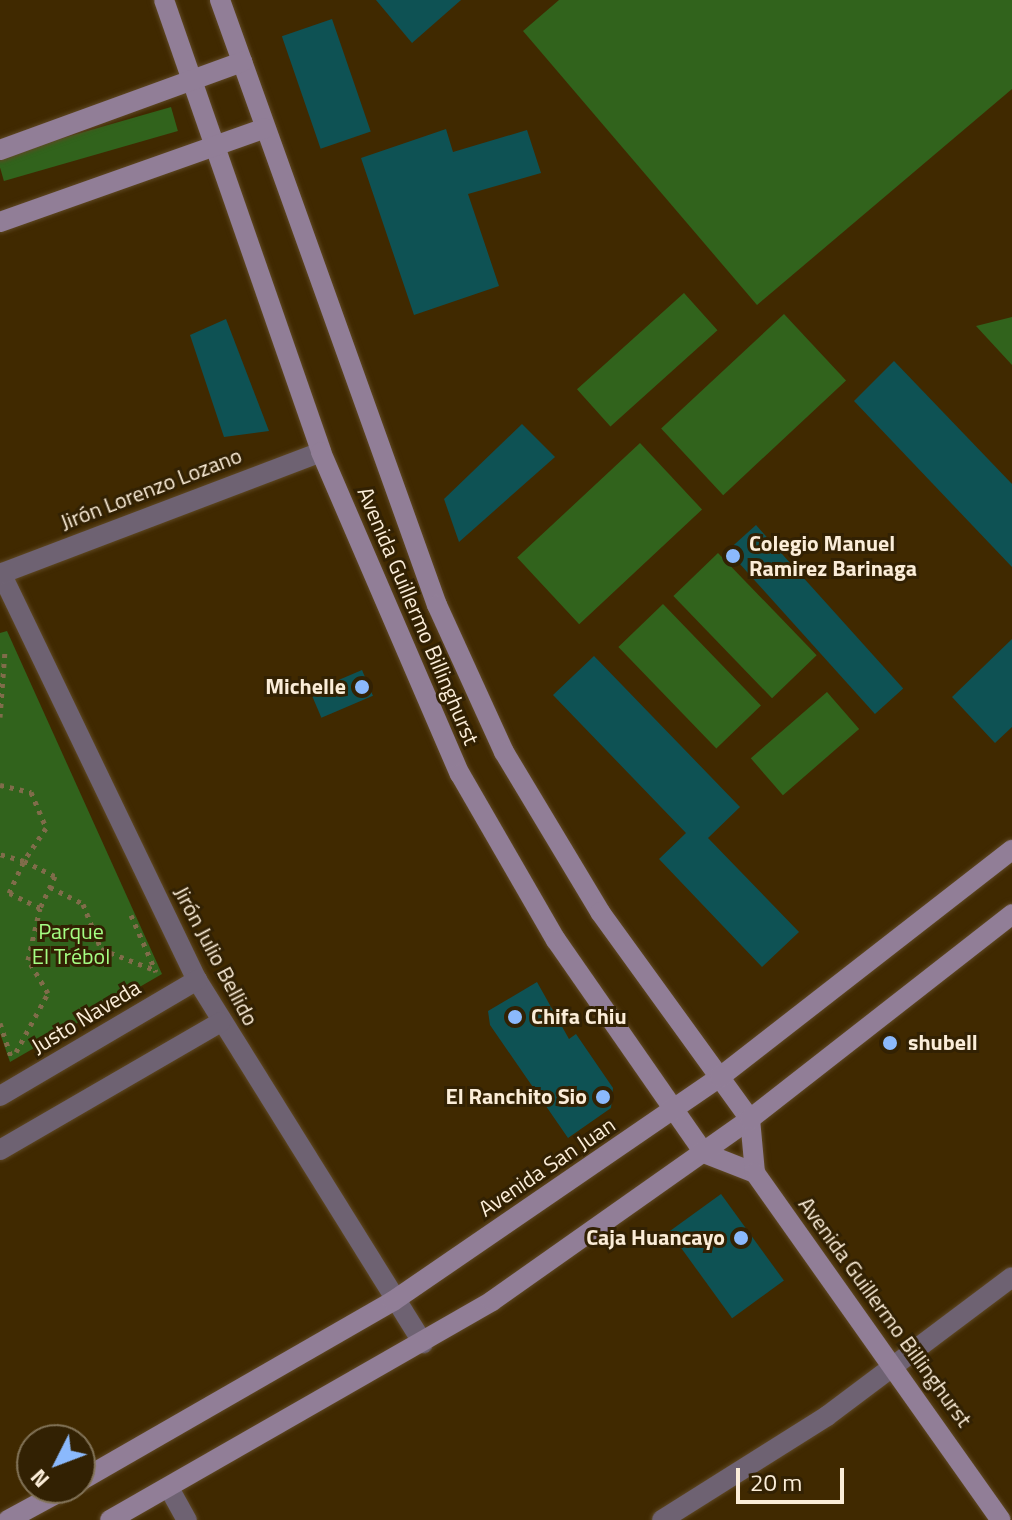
<!DOCTYPE html>
<html>
<head>
<meta charset="utf-8">
<style>
	body { margin:0 }
	#map { position:relative; width:1012px; height:1520px; overflow:hidden; background:#402900; font-family:"Titillium Web",sans-serif }
	div>[style] { position:absolute }
	[style*='--x'] { left:calc(var(--x)*1px); top:calc(var(--y)*1px); width:calc(var(--w)*1px); rotate:calc(var(--a)*1deg) }
	.green>* { inset:0; background:#31631c; transform-origin:0 0 }
	.building>* { inset:0; background:#0e5254; transform-origin:0 0 }
	.path>* { height:5px; margin-top:-2.5px; transform-origin:0; background:repeating-linear-gradient(90deg,#806c4a 0 4px,transparent 0 10px) }
	.roads { filter:drop-shadow(0 0 2px #5e4823) drop-shadow(0 0 2px #5e4823) }
	.street>* { height:20px; margin:-10px; padding:0 10px; transform-origin:10px; border-radius:10px; background:#6e6272 }
	.secondary>* { height:20px; margin:-10px; padding:0 10px; transform-origin:10px; border-radius:10px; background:#917e97 }
	.dots>* { width:22px; height:22px; translate:-50% -50%; box-sizing:border-box; border:4px solid #322103; border-radius:50% }
	span { translate:-50% -50%; white-space:nowrap; text-align:center; line-height:1.15; -webkit-text-stroke:6px #322103; paint-order:stroke }
	.street-label { font-size:22px; color:#fbedd8 }
	.poi-label { font-size:22px; color:#fbedd8; font-weight:700 }
	.left { translate:0 -50%; text-align:left }
	.right { translate:-100% -50%; text-align:right }
	.park-label { font-size:22px; color:#a5fe83 }
	.north { position:absolute; left:16px; top:1424px; width:80px; height:80px; box-sizing:border-box; background:#322103; border:2px solid #827358; border-radius:50%; rotate:228deg; font-size:22px; font-weight:700; line-height:32px; text-align:center; color:#fbedd8 }
	.north::after { content:''; display:block; margin:auto; width:28px; height:36px; background:#8bb9fc; clip-path:polygon(50% 0,100% 100%,50% 72%,0 100%) }
	.scale { position:absolute; left:736px; top:1468px; width:108px; height:36px; box-sizing:border-box; border:4px solid #fbedd8; border-top:0; padding-left:10px; font-size:24px; line-height:28px; white-space:nowrap; color:#fbedd8; -webkit-text-stroke:6px #322103; paint-order:stroke }
</style>
</head>
<body>
<div id="map">
	<div class="green">
		<i style="clip-path:polygon(559px 0,1012px 0,1012px 89px,757px 305px,523px 31px)"></i>
		<i style="left:171px;top:107px;width:25px;height:181px;rotate:74deg"></i>
		<i style="left:684px;top:293px;width:50px;height:144px;rotate:48deg"></i>
		<i style="left:784px;top:314px;width:91px;height:168px;rotate:47deg"></i>
		<i style="clip-path:polygon(1012px 317px,1012px 365px,976px 326px)"></i>
		<i style="left:640px;top:443px;width:91px;height:168px;rotate:47deg"></i>
		<i style="left:718px;top:553px;width:142px;height:62px;rotate:46deg"></i>
		<i style="left:663px;top:604px;width:141px;height:62px;rotate:46deg"></i>
		<i style="clip-path:polygon(7px 631px,162px 974px,10px 1062px,0 1033px,0 633px)"></i>
		<i style="left:827px;top:692px;width:49px;height:101px;rotate:49deg"></i>
	</div>
	<div class="building">
		<i style="clip-path:polygon(376px 0,461px 0,412px 43px)"></i>
		<i style="left:332px;top:19px;width:119px;height:53px;rotate:71deg"></i>
		<i style="clip-path:polygon(446px 129px,453px 152px,527px 130px,541px 173px,468px 194px,499px 286px,414px 315px,361px 158px)"></i>
		<i style="clip-path:polygon(226px 319px,269px 431px,224px 437px,190px 335px)"></i>
		<i style="clip-path:polygon(894px 361px,1012px 484px,1012px 567px,854px 401px)"></i>
		<i style="clip-path:polygon(522px 424px,555px 457px,459px 542px,444px 499px)"></i>
		<i style="left:756px;top:525px;width:220px;height:38px;rotate:48deg"></i>
		<i style="clip-path:polygon(1012px 639px,1012px 727px,995px 743px,952px 697px)"></i>
		<i style="clip-path:polygon(594px 656px,740px 807px,708px 838px,799px 932px,762px 967px,659px 859px,686px 833px,553px 695px)"></i>
		<i style="left:362px;top:670px;width:28px;height:56px;rotate:67deg"></i>
		<i style="clip-path:polygon(537px 982px,569px 1039px,576px 1034px,613px 1088px,611px 1108px,568px 1138px,490px 1025px,488px 1011px)"></i>
		<i style="left:721px;top:1194px;width:107px;height:64px;rotate:54deg"></i>
	</div>
	<div class="path">
		<i style="--x:0;--y:717;--w:66;--a:-85.7"></i>
		<i style="--x:0;--y:785;--w:32;--a:13"></i>
		<i style="--x:31;--y:792;--w:39;--a:67"></i>
		<i style="--x:46;--y:828;--w:40;--a:124"></i>
		<i style="--x:24;--y:861;--w:25;--a:-164"></i>
		<i style="--x:24;--y:861;--w:34;--a:26"></i>
		<i style="--x:55;--y:876;--w:35;--a:115"></i>
		<i style="--x:40;--y:908;--w:34;--a:-154"></i>
		<i style="--x:9;--y:893;--w:35;--a:-65"></i>
		<i style="--x:50;--y:887;--w:37;--a:27"></i>
		<i style="--x:83;--y:904;--w:48;--a:68.2"></i>
		<i style="--x:101;--y:949;--w:60;--a:21.4"></i>
		<i style="--x:131;--y:915;--w:62;--a:66.3"></i>
		<i style="--x:0;--y:1023;--w:36;--a:72"></i>
		<i style="--x:16;--y:1052;--w:67;--a:-61.5"></i>
		<i style="--x:48;--y:993;--w:39;--a:-121"></i>
		<i style="--x:28;--y:960;--w:53;--a:-77"></i>
	</div>
	<div class="roads">
		<div class="street">
			<i style="--x:1;--y:573;--w:452;--a:64.3"></i>
			<i style="--x:197;--y:980;--w:428;--a:58.1"></i>
			<i style="--x:0;--y:574;--w:343;--a:-20.8"></i>
			<i style="--x:0;--y:1096;--w:229;--a:-30.5"></i>
			<i style="--x:0;--y:1150;--w:255;--a:-30.1"></i>
			<i style="--x:169;--y:1488;--w:37;--a:61"></i>
			<i style="--x:662;--y:1520;--w:195;--a:-32.2"></i>
			<i style="--x:827;--y:1416;--w:231;--a:-36.9"></i>
		</div>
		<div class="secondary">
			<i style="--x:164;--y:0;--w:478;--a:70.8"></i>
			<i style="--x:321;--y:452;--w:351;--a:66.7"></i>
			<i style="--x:460;--y:774;--w:192;--a:60"></i>
			<i style="--x:556;--y:940;--w:259;--a:55.2"></i>
			<i style="--x:704;--y:1153;--w:55;--a:21.4"></i>
			<i style="--x:220;--y:0;--w:643;--a:70.27"></i>
			<i style="--x:437;--y:605;--w:162;--a:65.5"></i>
			<i style="--x:504;--y:752;--w:187;--a:59"></i>
			<i style="--x:600;--y:912;--w:256;--a:54.1"></i>
			<i style="--x:750;--y:1119;--w:54;--a:84.7"></i>
			<i style="--x:755;--y:1173;--w:425;--a:54.7"></i>
			<i style="--x:0;--y:150;--w:258;--a:-20"></i>
			<i style="--x:0;--y:222;--w:281;--a:-19.5"></i>
			<i style="--x:80;--y:1481;--w:361;--a:-29.9"></i>
			<i style="--x:393;--y:1301;--w:396;--a:-34.4"></i>
			<i style="--x:720;--y:1077;--w:370;--a:-37.9"></i>
			<i style="--x:8;--y:1520;--w:67;--a:-28.5"></i>
			<i style="--x:110;--y:1520;--w:440;--a:-29.8"></i>
			<i style="--x:492;--y:1301;--w:316;--a:-35.2"></i>
			<i style="--x:750;--y:1119;--w:333;--a:-38"></i>
		</div>
	</div>
	<div class="dots">
		<i style="left:733px;top:556px;background:#8bb9fc"></i>
		<i style="left:362px;top:687px;background:#8bb9fc"></i>
		<i style="left:515px;top:1017px;background:#8bb9fc"></i>
		<i style="left:890px;top:1043px;background:#8bb9fc"></i>
		<i style="left:603px;top:1097px;background:#8bb9fc"></i>
		<i style="left:741px;top:1238px;background:#8bb9fc"></i>
	</div>
	<div class="street-label">
		<span style="left:151px;top:489px;rotate:-21deg">Jirón Lorenzo Lozano</span>
		<span style="left:418px;top:616px;rotate:67deg">Avenida Guillermo Billinghurst</span>
		<span style="left:216px;top:956px;rotate:62deg">Jirón Julio Bellido</span>
		<span style="left:86px;top:1017px;rotate:-31deg">Justo Naveda</span>
		<span style="left:547px;top:1167px;rotate:-34deg">Avenida San Juan</span>
		<span style="left:885px;top:1312px;rotate:54deg">Avenida Guillermo Billinghurst</span>
	</div>
	<div class="poi-label">
		<span class="left" style="left:749px;top:556px">Colegio Manuel<br>Ramirez Barinaga</span>
		<span class="right" style="left:346px;top:687px">Michelle</span>
		<span class="left" style="left:531px;top:1017px">Chifa Chiu</span>
		<span class="left" style="left:908px;top:1043px">shubell</span>
		<span class="right" style="left:587px;top:1097px">El Ranchito Sio</span>
		<span class="right" style="left:725px;top:1238px">Caja Huancayo</span>
	</div>
	<div class="park-label">
		<span style="left:71px;top:944px">Parque<br>El Trébol</span>
	</div>
	<div class="north">N</div>
	<div class="scale">20 m</div>
</div>
</body>
</html>
